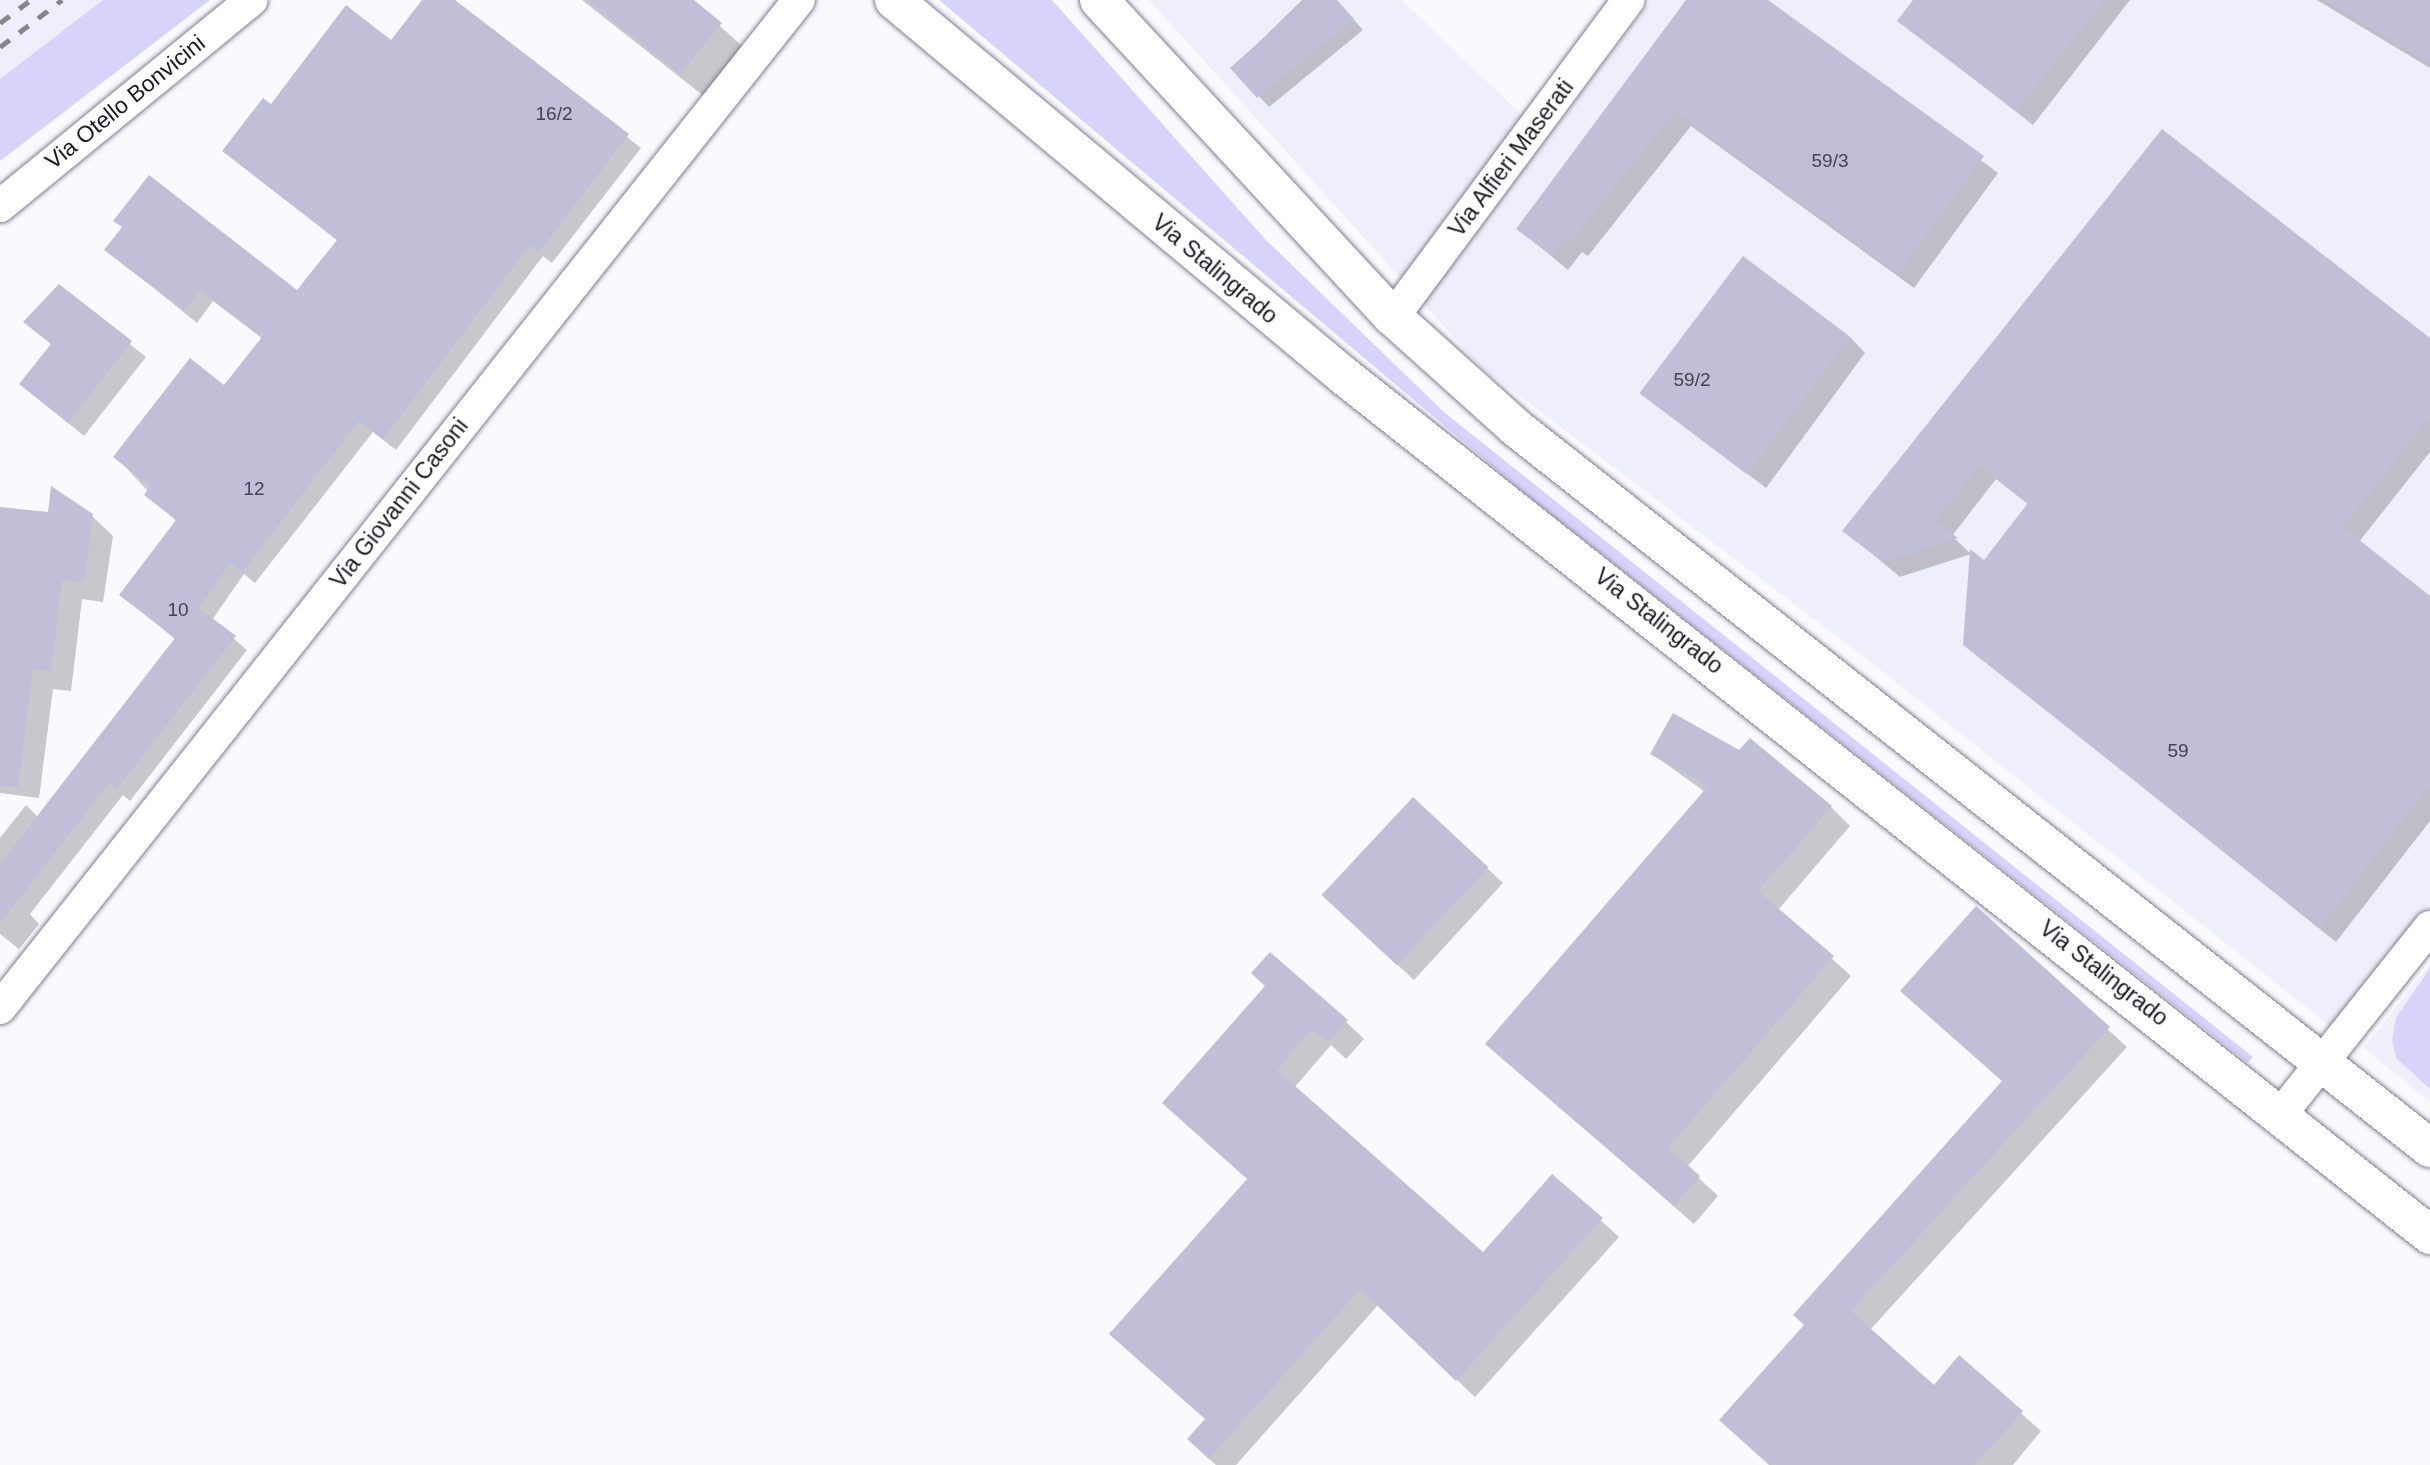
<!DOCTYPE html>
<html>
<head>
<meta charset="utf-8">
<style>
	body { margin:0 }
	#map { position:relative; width:2430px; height:1465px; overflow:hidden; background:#faf9fe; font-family:Arial,sans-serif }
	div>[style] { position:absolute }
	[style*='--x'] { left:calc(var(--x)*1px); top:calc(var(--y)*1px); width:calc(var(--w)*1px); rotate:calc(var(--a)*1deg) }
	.built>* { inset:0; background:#efeefb }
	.green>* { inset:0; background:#d8d3fb }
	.shadow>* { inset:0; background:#0003 }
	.building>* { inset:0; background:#c1bed7; transform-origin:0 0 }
	.roads { filter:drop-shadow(0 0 2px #807d94) drop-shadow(0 0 2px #807d94) }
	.minor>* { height:32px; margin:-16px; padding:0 16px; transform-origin:16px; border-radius:16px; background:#fff }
	.primary>* { height:38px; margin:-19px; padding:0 19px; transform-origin:19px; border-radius:19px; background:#fff }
	.rail>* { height:5px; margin-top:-2.5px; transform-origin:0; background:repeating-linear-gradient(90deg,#87868d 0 12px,transparent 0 24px) }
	span { translate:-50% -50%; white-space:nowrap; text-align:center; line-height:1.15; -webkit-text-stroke:5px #fff; paint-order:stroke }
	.number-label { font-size:19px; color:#444350 }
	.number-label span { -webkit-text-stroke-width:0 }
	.street-label { font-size:23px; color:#1b1a23 }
</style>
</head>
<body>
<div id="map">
	<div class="built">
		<i style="clip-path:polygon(0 0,210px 0,0 161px)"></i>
		<i style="clip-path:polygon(1149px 0,1402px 0,1529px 122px,1557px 125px,1651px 0,2430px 0,2430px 927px,2344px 1037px,1859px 653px,1481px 367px)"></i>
		<i style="clip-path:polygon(2430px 964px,2430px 1102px,2364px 1048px)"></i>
	</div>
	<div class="green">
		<i style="clip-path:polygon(103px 0,210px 0,0 161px,0 79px)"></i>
		<i style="clip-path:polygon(939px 0,1052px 0,1265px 239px,1445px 413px,2253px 1057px,2248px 1063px,1527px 495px)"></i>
		<i style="clip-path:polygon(2430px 968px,2430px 1089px,2396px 1058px,2392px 1040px,2396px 1018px)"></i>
	</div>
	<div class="shadow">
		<i style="clip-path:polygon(424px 0,452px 0,641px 148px,552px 263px,543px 256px,396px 450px,373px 432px,255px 583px,244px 574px,212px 620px,247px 650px,130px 801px,123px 795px,30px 914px,39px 924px,19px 949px,0 934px,0 838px,26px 805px,38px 817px,176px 640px,121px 594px,177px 522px,116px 457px,225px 387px,263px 339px,213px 301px,197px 323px,106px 249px,298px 293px,338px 241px,225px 151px,272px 107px,391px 43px)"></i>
		<i style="clip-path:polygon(582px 0,691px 0,750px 53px,710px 101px)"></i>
		<i style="clip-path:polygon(1302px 0,1336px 0,1363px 30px,1269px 107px,1233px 68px)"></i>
		<i style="clip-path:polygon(1688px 0,1765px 0,1998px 173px,1914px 288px,1691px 126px,1588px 256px,1582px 252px,1568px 270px,1519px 229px)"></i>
		<i style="clip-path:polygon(1915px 0,2130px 0,2033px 125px,1900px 21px)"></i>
		<i style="clip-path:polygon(2317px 0,2430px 0,2430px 68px)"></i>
		<i style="clip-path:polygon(2163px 131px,2430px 340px,2430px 452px,2359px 542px,2430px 598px,2430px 821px,2336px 942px,1965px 645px,1984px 562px,2029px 505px,1996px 479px,1952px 536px,1971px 554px,1900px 577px,1845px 531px)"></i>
		<i style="clip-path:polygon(59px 287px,146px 357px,84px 436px,21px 384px,52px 345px,26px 322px)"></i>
		<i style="clip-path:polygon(1850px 337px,1865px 353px,1766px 488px,1644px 394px)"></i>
		<i style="clip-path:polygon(0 508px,92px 516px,113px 536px,103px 602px,82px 599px,71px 691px,53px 689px,39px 798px,0 793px)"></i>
		<i style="clip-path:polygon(1739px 752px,1831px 807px,1850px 826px,1778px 910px,1851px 976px,1687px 1167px,1718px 1196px,1694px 1224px,1488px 1044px,1705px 792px,1652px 754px)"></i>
		<i style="clip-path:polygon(1487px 868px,1503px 883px,1414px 980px,1340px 912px)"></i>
		<i style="clip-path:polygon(1976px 909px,2127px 1047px,1870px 1330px,1934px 1387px,1959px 1358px,2041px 1431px,2013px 1465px,1770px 1465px,1806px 1325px,2003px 1082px)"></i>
		<i style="clip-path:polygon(1266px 987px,1346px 1022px,1364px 1039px,1346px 1059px,1331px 1045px,1294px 1088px,1483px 1255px,1552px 1176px,1619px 1237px,1475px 1397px,1378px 1305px,1236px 1465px,1216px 1465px,1207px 1457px,1207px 1420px,1248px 1180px)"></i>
	</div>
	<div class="building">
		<i style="clip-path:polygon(422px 0,455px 0,629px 134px,539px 252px,530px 245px,383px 439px,359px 421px,242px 572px,230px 563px,199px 608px,236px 636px,117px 789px,109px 783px,0 923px,0 864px,175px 638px,119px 595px,176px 520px,144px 495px,150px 486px,113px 457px,190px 358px,224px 385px,262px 337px,200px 290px,184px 311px,104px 250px,122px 227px,113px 221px,149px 175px,297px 290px,337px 240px,222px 151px,263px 98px,271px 104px,346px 5px,391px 40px)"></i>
		<i style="clip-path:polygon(587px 0,694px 0,722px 23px,680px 74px)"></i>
		<i style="clip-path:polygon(1306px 0,1337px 0,1354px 19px,1257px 98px,1230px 68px)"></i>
		<i style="clip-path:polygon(1686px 0,1768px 0,1984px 156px,1898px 274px,1675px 111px,1571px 241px,1565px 237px,1552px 256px,1516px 229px)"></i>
		<i style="clip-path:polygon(1913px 0,2104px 0,2016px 111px,1897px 21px)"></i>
		<i style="clip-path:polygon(2325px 0,2430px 0,2430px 63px)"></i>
		<i style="clip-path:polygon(2162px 129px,2430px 338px,2430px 416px,2343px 527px,2430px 596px,2430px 785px,2320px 927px,1963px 645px,1970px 549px,1984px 560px,2028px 503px,1980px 464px,1936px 521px,1958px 538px,1883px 562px,1842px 531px)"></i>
		<i style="left:1743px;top:256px;width:134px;height:172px;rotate:37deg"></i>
		<i style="clip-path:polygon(59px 284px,132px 341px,68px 423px,19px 384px,51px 344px,23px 322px)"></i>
		<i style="clip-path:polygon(51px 486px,93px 514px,84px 583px,62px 580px,51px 672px,33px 669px,18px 787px,0 786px,0 507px,48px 512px)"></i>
		<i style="clip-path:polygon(1673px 713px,1739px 750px,1750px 738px,1832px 806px,1758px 891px,1834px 956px,1668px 1148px,1700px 1176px,1674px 1206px,1485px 1044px,1708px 786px,1650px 754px)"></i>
		<i style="left:1413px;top:797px;width:103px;height:134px;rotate:43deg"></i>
		<i style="clip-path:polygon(1976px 906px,2110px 1027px,1851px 1311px,1934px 1385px,1959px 1355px,2023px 1411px,1975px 1465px,1769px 1465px,1719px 1420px,1804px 1325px,1793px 1315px,2002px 1081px,1900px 991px)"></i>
		<i style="clip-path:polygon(1270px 952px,1348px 1020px,1328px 1042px,1312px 1029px,1277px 1070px,1483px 1252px,1552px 1174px,1603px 1218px,1456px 1381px,1360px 1289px,1209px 1459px,1187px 1439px,1205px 1419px,1109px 1334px,1247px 1179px,1162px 1103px,1265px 986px,1251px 973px)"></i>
	</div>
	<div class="roads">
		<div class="minor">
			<i style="--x:0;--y:206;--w:325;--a:-39.3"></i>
			<i style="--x:1393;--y:317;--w:395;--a:-53.4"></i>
			<i style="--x:0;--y:1008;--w:1286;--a:-51.6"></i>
			<i style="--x:2281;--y:1114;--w:239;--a:-51.5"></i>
		</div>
		<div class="primary">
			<i style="--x:894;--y:0;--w:586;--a:39.88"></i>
			<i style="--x:1344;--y:376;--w:1385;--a:38.34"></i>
			<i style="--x:1099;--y:0;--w:432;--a:47.2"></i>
			<i style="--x:1393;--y:317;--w:164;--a:42"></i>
			<i style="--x:1515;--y:427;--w:1165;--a:38.24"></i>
		</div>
	</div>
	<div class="rail">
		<i style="--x:0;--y:23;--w:38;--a:-37"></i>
		<i style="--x:0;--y:47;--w:78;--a:-37.2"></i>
	</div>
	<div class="number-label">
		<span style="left:554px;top:114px">16/2</span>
		<span style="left:1830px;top:161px">59/3</span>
		<span style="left:1692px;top:380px">59/2</span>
		<span style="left:254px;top:489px">12</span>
		<span style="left:178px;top:610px">10</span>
		<span style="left:2178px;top:751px">59</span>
	</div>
	<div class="street-label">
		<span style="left:125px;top:102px;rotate:-39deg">Via Otello Bonvicini</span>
		<span style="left:1511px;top:158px;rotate:-53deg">Via Alfieri Maserati</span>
		<span style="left:1215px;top:269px;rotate:40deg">Via Stalingrado</span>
		<span style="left:399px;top:503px;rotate:-52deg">Via Giovanni Casoni</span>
		<span style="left:1659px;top:621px;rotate:38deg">Via Stalingrado</span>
		<span style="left:2104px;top:973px;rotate:38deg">Via Stalingrado</span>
	</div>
</div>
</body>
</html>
